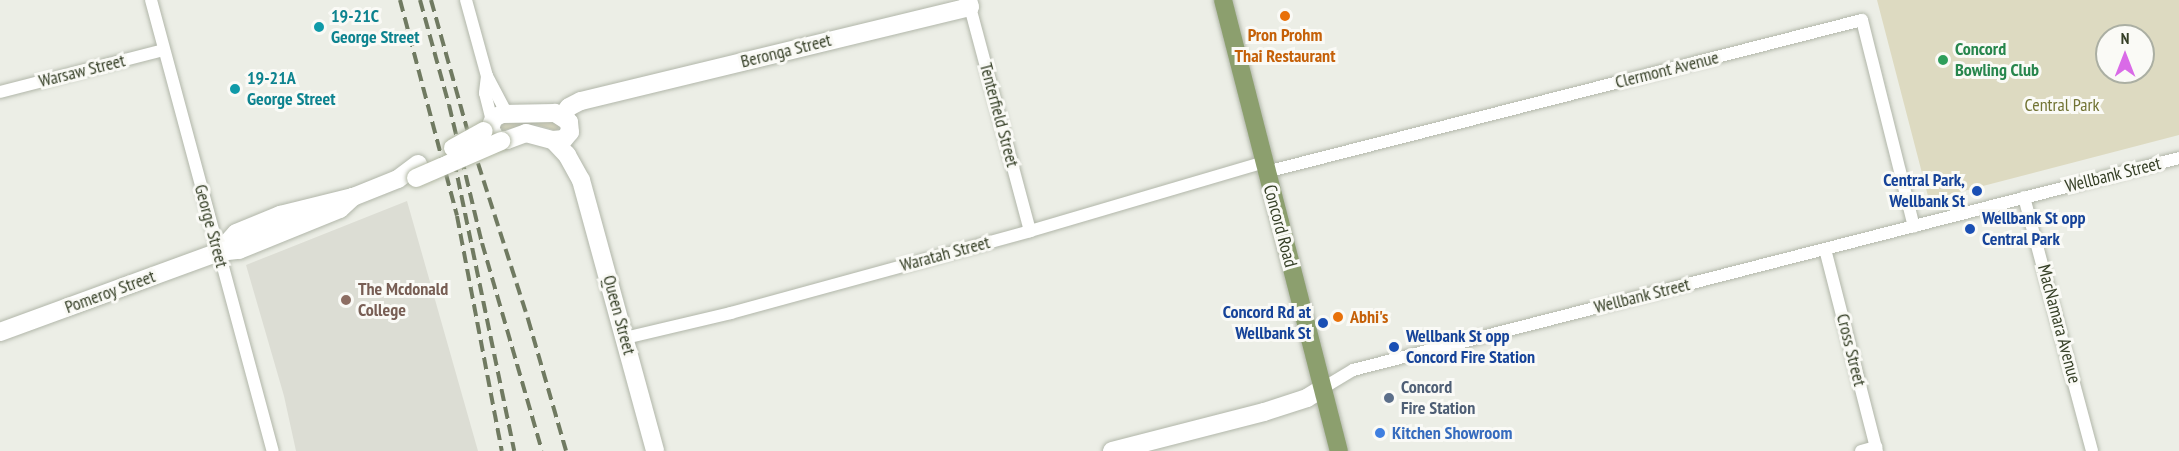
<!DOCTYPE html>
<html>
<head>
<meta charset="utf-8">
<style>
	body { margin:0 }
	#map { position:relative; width:2179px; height:451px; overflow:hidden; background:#eceee6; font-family:"PT Sans Narrow",sans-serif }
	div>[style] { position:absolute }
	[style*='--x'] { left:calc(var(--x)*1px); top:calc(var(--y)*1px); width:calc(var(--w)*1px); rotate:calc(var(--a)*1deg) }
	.built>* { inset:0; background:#dcddd4 }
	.green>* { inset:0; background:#dddac1 }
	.roads { filter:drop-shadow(0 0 2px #b1b6a9) drop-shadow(0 0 2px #b1b6a9) }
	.street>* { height:12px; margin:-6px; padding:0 6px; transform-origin:6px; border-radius:6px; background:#fff }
	.secondary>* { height:18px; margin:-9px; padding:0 9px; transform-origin:9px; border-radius:9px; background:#fff }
	.primary>* { height:18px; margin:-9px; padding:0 9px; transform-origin:9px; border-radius:9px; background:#8c9f6e }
	.rail>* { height:4px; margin-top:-2px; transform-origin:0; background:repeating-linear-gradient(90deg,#707a61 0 12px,transparent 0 18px) }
	.bridges { filter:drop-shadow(0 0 2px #b0b6a2) drop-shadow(0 0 2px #b0b6a2) }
	.secondary-bridge>* { height:18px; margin:-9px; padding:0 9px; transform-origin:9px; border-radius:9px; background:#fff }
	.dots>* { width:16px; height:16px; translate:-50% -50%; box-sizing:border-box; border:3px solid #fafaf6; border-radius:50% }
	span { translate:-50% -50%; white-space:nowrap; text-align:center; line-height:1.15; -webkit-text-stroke:6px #fafaf6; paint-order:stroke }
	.culture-label { font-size:18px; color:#0d838f; font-weight:700 }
	.left { translate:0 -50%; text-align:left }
	.food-label { font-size:18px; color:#c56008; font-weight:700 }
	.leisure-label { font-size:18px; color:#27864d; font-weight:700 }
	.street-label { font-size:18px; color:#353f26 }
	.park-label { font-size:18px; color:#717333 }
	.transit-label { font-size:18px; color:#164399; font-weight:700 }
	.right { translate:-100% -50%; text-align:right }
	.education-label { font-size:18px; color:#785e54; font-weight:700 }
	.service-label { font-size:18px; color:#4e5e75; font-weight:700 }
	.shop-label { font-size:18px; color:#366cbe; font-weight:700 }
	.north { position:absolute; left:2095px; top:24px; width:60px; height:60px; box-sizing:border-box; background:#fafaf6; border:2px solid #abafa3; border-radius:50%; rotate:0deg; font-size:16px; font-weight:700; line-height:24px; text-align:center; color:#353f26 }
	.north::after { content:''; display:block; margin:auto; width:21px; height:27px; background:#d96ae7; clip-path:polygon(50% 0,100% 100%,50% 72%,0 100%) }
</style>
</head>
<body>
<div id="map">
	<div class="built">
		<i style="clip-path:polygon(407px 201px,478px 451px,296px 451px,284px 396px,246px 265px)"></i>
	</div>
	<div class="green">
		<i style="clip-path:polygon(evenodd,1877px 0,2179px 0,2179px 135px,1929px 200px,1877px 0,2107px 36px,2143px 36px,2143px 72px,2107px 72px,2107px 36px)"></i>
		<i style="clip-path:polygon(552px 121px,559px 126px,557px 131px,534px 124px,503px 130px,500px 127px,504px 123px)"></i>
	</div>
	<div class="roads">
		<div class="street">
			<i style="--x:151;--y:0;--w:467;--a:74.9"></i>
			<i style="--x:466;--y:0;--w:79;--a:74.6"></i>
			<i style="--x:487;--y:76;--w:43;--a:62.2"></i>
			<i style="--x:970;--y:7;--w:232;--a:75"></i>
			<i style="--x:487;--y:76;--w:17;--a:97"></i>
			<i style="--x:485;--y:93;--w:29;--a:76"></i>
			<i style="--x:0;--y:92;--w:169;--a:-14.4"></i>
			<i style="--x:1266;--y:172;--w:615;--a:-14.31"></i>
			<i style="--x:1862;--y:20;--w:213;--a:75.9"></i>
			<i style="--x:2024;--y:197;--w:263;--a:75"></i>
			<i style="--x:1825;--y:249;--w:209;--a:75.6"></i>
			<i style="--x:625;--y:338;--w:109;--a:-13.3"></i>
			<i style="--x:731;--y:313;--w:310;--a:-15.3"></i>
			<i style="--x:1030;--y:231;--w:244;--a:-16.4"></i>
			<i style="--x:1323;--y:388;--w:35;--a:-31"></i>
			<i style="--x:1353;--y:370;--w:853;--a:-14.39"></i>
			<i style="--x:1861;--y:451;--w:16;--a:-15"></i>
		</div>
		<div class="secondary">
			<i style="--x:562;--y:116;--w:11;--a:-52"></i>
			<i style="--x:569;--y:107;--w:13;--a:-27"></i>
			<i style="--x:581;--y:101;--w:400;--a:-13.6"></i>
			<i style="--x:970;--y:7;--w:7;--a:-106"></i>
			<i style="--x:553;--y:140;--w:11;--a:-5"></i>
			<i style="--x:564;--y:139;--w:9;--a:-49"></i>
			<i style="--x:570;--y:132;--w:10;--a:-96"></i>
			<i style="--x:569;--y:122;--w:17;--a:-147"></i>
			<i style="--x:555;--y:113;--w:53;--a:178.9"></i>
			<i style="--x:502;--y:114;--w:9;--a:153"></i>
			<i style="--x:494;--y:118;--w:11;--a:112"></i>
			<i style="--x:490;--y:128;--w:13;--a:63"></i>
			<i style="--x:496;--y:140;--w:11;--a:0"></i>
			<i style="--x:507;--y:140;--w:20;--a:-20"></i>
			<i style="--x:526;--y:133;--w:28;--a:15"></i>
			<i style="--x:553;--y:140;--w:21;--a:47"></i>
			<i style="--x:567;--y:155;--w:29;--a:61"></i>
			<i style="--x:581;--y:180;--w:281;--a:74.7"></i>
			<i style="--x:219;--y:252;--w:25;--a:-48"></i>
			<i style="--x:236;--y:233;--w:48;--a:-22.2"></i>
			<i style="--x:280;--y:215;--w:75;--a:-13.9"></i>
			<i style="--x:353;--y:197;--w:48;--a:-21.8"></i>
			<i style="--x:398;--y:179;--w:25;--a:-37"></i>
			<i style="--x:0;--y:332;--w:233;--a:-20.1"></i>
			<i style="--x:219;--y:252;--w:20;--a:-6"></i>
			<i style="--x:239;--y:250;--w:109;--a:-22.1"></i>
			<i style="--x:340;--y:209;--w:18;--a:-43"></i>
			<i style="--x:1112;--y:451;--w:157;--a:-14.4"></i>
			<i style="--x:1264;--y:412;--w:45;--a:-18"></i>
			<i style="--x:1307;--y:398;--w:19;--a:-32"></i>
		</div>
		<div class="primary">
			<i style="--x:1223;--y:0;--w:466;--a:75.6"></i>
		</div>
	</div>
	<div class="rail">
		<i style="--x:400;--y:0;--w:223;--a:75.2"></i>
		<i style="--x:457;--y:216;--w:239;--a:79.2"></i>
		<i style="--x:420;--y:0;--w:109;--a:74.6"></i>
		<i style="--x:449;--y:105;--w:142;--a:76.6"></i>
		<i style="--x:482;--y:243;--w:216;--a:73.9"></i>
		<i style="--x:431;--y:0;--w:134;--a:74.4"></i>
		<i style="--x:467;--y:129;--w:200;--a:72.2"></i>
		<i style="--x:528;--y:319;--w:137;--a:73.9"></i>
		<i style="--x:454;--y:160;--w:297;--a:78.3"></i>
	</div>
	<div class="bridges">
		<div class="secondary-bridge">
			<i style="--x:453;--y:148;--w:35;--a:-29"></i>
			<i style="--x:416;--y:178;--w:93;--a:-23.5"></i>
		</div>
	</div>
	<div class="dots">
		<i style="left:1285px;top:16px;background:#e8710a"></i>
		<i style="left:319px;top:27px;background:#0f9aa8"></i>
		<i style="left:1943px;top:60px;background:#2e9e5b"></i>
		<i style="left:235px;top:89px;background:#0f9aa8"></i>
		<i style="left:1977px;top:191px;background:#1a4fb4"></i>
		<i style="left:1970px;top:229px;background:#1a4fb4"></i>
		<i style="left:346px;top:300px;background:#8d6e63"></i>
		<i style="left:1338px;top:317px;background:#e8710a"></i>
		<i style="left:1323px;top:323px;background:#1a4fb4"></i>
		<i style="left:1394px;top:347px;background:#1a4fb4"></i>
		<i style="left:1389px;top:398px;background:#5c6f8a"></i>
		<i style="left:1380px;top:433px;background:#3f7fe0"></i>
	</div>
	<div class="culture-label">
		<span class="left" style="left:331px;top:27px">19-21C<br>George Street</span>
		<span class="left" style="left:247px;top:89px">19-21A<br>George Street</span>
	</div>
	<div class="food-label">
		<span style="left:1285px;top:46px">Pron Prohm<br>Thai Restaurant</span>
		<span class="left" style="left:1350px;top:317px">Abhi's</span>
	</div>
	<div class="leisure-label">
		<span class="left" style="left:1955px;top:60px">Concord<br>Bowling Club</span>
	</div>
	<div class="street-label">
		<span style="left:786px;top:51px;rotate:-14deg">Beronga Street</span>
		<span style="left:1667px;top:70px;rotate:-14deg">Clermont Avenue</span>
		<span style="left:82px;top:71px;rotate:-14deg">Warsaw Street</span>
		<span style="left:999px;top:115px;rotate:75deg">Tenterfield Street</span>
		<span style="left:2113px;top:175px;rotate:-14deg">Wellbank Street</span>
		<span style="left:211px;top:226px;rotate:75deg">George Street</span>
		<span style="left:1280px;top:226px;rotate:75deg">Concord Road</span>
		<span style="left:945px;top:254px;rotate:-15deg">Waratah Street</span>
		<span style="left:110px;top:292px;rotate:-20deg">Pomeroy Street</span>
		<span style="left:1642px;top:296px;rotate:-14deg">Wellbank Street</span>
		<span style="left:619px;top:315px;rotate:75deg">Queen Street</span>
		<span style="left:2059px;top:324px;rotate:75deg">MacNamara Avenue</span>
		<span style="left:1851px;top:350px;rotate:76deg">Cross Street</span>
	</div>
	<div class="park-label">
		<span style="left:2062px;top:105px">Central Park</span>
	</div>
	<div class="transit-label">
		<span class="right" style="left:1965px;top:191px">Central Park,<br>Wellbank St</span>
		<span class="left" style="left:1982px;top:229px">Wellbank St opp<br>Central Park</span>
		<span class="right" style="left:1311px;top:323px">Concord Rd at<br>Wellbank St</span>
		<span class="left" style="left:1406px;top:347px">Wellbank St opp<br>Concord Fire Station</span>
	</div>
	<div class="education-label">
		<span class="left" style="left:358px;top:300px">The Mcdonald<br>College</span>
	</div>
	<div class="service-label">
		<span class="left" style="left:1401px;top:398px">Concord<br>Fire Station</span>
	</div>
	<div class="shop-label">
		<span class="left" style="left:1392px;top:433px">Kitchen Showroom</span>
	</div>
	<div class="north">N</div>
</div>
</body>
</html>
